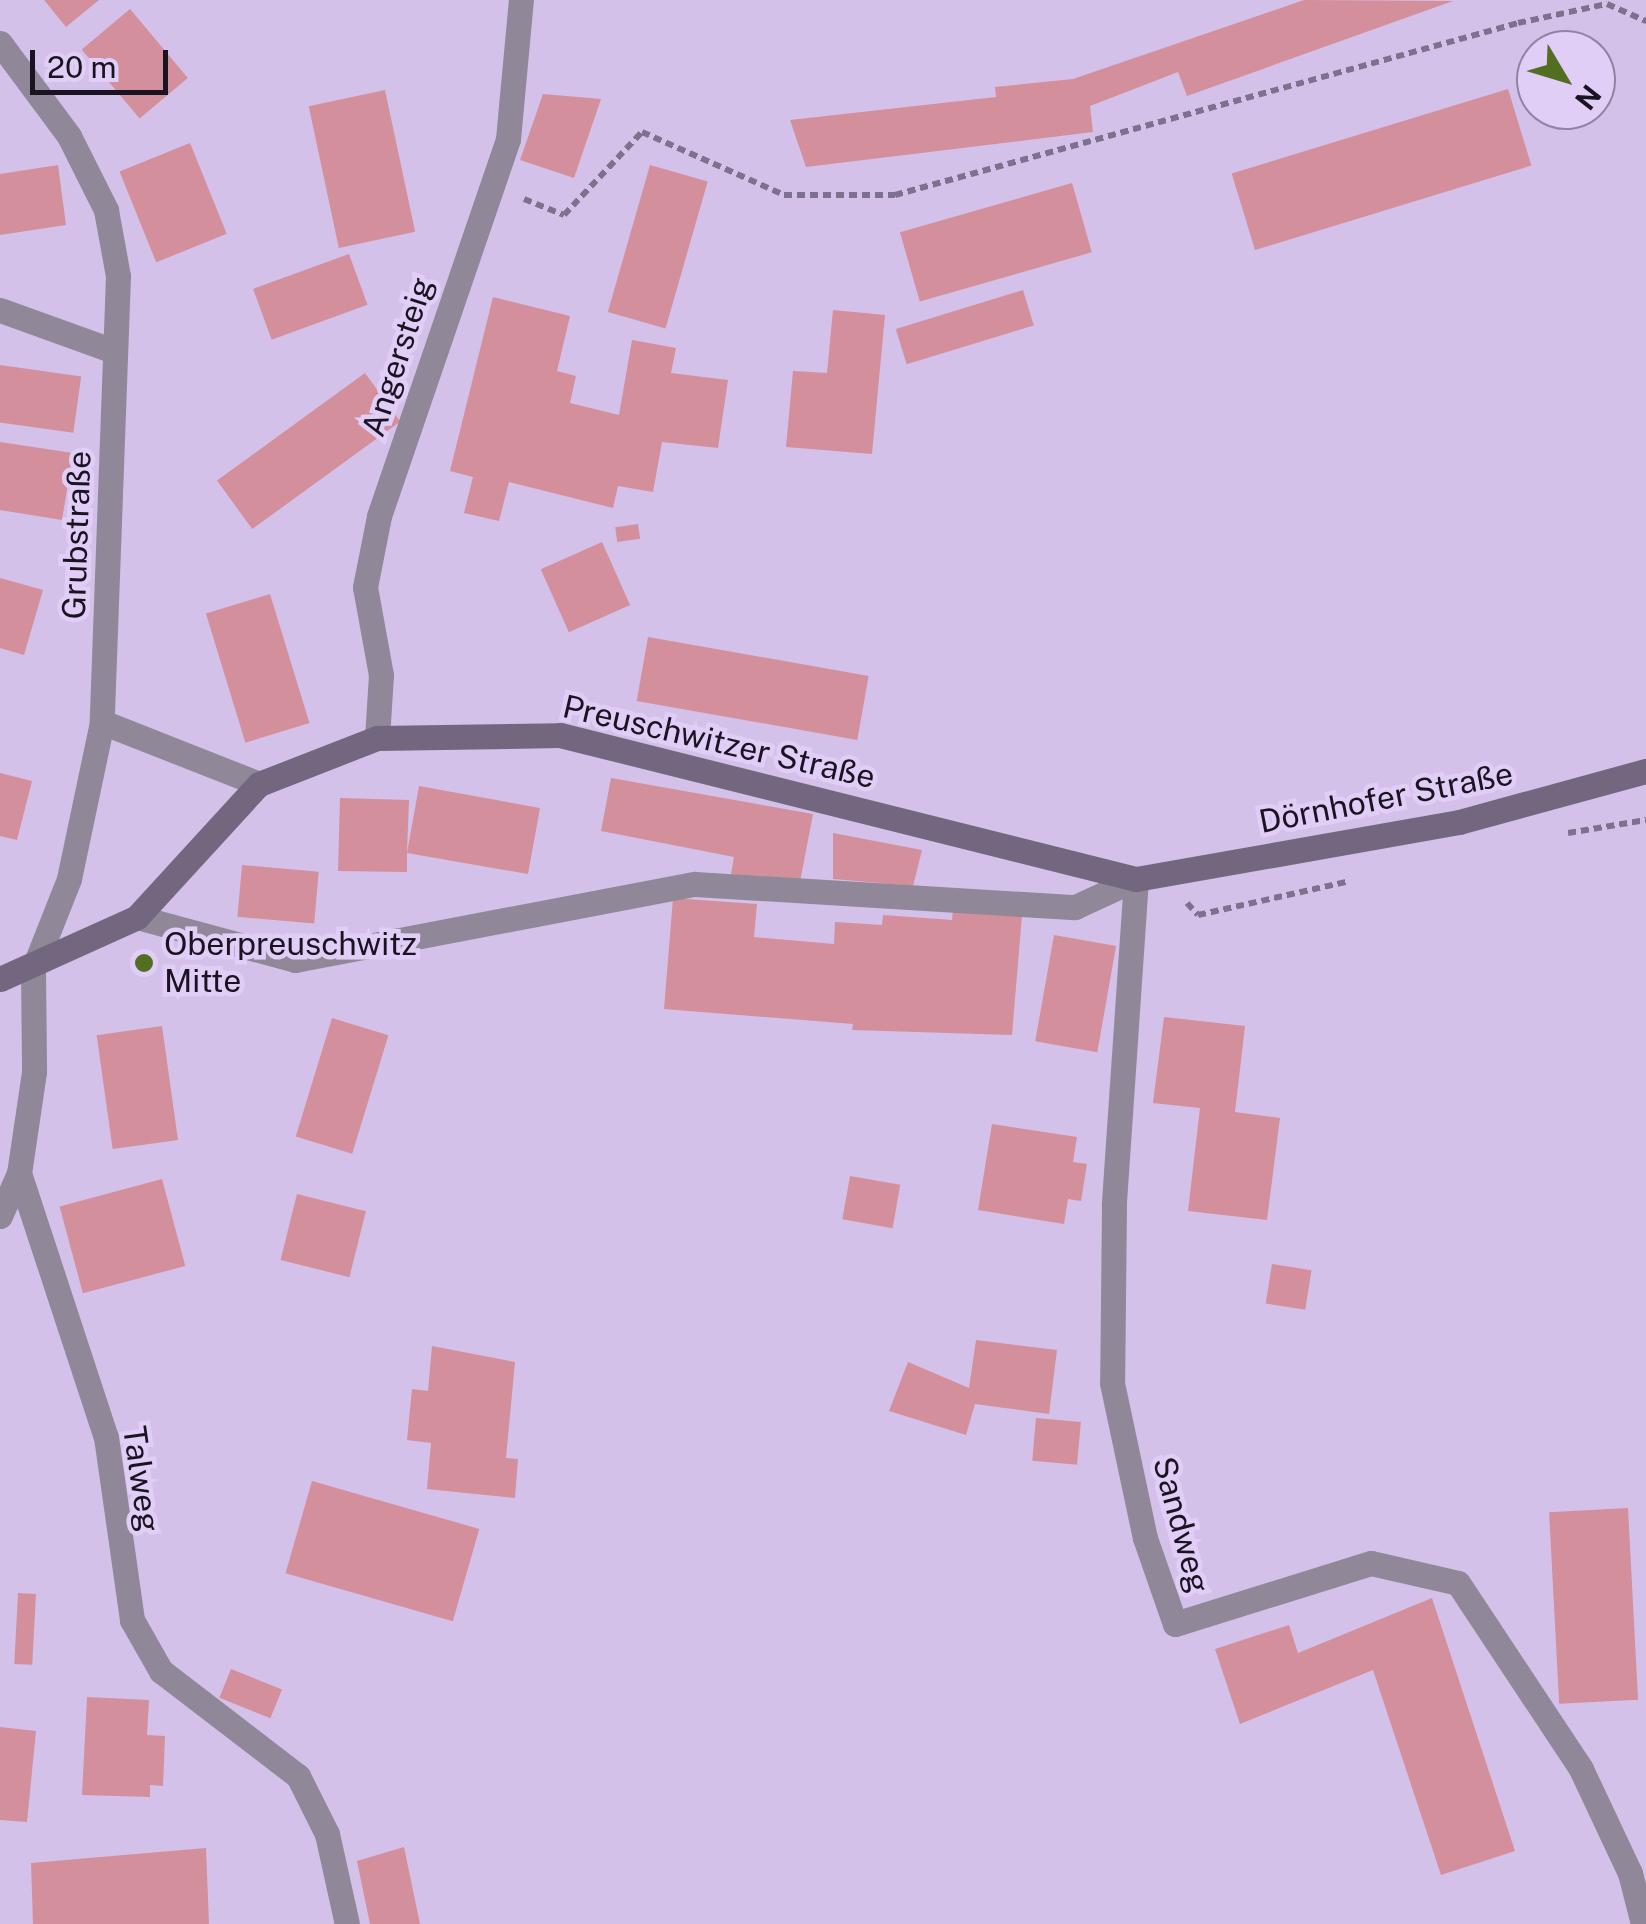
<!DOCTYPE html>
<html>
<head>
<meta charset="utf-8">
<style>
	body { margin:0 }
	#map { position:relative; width:1646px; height:1924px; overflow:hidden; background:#d4c1e9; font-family:"Public Sans",sans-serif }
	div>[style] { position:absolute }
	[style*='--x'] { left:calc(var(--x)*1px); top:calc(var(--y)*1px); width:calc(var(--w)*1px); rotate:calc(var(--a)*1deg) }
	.building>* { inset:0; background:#d38f9c; transform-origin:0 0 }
	.path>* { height:6px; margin-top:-3px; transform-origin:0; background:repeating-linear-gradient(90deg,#7e718d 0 8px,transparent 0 13px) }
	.lane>* { height:25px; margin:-12.5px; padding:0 12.5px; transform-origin:12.5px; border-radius:12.5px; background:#908898 }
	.street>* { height:25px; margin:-12.5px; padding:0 12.5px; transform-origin:12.5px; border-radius:12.5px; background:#908898 }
	.secondary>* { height:25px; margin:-12.5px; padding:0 12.5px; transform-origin:12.5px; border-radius:12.5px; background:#736780 }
	.dots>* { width:28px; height:28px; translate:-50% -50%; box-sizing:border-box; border:5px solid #e1cef7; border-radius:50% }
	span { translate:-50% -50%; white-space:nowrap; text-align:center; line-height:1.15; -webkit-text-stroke:9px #e1cef7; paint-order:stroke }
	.street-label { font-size:32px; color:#1a1321 }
	.poi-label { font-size:32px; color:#1a1321 }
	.left { translate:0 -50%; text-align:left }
	.north { position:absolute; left:1516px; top:30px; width:100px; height:100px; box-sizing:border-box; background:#e1cef7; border:2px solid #9183a1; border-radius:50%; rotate:128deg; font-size:28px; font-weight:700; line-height:40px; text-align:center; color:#1a1321 }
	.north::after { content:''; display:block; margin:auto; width:35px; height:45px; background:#536e21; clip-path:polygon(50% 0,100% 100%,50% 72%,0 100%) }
	.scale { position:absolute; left:30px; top:50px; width:138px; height:45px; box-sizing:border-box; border:5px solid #1a1321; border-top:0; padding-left:12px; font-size:30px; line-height:35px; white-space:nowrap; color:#1a1321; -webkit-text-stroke:8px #e1cef7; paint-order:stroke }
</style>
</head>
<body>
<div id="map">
	<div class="building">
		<i style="clip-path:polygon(44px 0,99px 0,66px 27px)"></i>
		<i style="clip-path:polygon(1304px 0,1453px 1px,1187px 96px,1178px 72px,1090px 106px,1093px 132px,806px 167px,790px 120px,996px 97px,995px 87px,1073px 79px)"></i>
		<i style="left:130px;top:9px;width:90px;height:63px;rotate:50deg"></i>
		<i style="left:1508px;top:89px;width:80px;height:289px;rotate:73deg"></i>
		<i style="left:385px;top:90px;width:145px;height:78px;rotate:78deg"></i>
		<i style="clip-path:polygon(543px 94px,601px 99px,574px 178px,520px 160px)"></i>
		<i style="left:190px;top:143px;width:98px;height:76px;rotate:68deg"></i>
		<i style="clip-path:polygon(58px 165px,66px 225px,0 235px,0 174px)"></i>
		<i style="left:650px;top:165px;width:60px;height:153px;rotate:16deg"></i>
		<i style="left:1072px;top:183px;width:72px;height:179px;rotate:74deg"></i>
		<i style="left:349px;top:254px;width:54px;height:102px;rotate:70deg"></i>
		<i style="left:1023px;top:290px;width:37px;height:133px;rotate:73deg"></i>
		<i style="clip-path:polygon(493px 297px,570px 316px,557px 371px,576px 376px,570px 403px,619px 415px,632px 340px,676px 348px,671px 373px,728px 380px,718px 448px,662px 442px,653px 492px,618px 486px,613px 508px,509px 482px,499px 521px,464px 513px,473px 477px,450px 471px)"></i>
		<i style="clip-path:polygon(833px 310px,885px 315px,872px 454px,786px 447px,793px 371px,827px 373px)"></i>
		<i style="left:0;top:365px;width:82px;height:57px;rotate:8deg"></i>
		<i style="left:365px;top:373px;width:60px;height:183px;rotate:54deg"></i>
		<i style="clip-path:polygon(0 442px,73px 453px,62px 520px,0 510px)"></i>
		<i style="left:638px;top:524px;width:15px;height:23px;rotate:82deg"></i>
		<i style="left:602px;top:542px;width:69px;height:67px;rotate:66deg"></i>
		<i style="clip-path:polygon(0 578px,43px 590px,24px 655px,0 648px)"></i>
		<i style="left:270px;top:594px;width:135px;height:67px;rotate:73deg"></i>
		<i style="left:648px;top:637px;width:224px;height:65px;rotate:10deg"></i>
		<i style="clip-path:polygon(0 773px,32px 781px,17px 840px,0 836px)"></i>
		<i style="clip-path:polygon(611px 778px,813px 814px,799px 887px,731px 874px,734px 857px,601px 831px)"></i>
		<i style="clip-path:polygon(419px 786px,540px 808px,528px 874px,407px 853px,407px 872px,338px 871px,340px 798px,409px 800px,407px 853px)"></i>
		<i style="clip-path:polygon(833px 833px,922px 850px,913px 886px,833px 879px)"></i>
		<i style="left:242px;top:865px;width:77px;height:52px;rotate:5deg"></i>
		<i style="clip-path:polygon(673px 898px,757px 904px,754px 937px,834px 944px,835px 922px,882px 925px,883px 915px,952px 920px,953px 909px,1022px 915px,1012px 1035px,852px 1030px,853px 1024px,664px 1009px)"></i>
		<i style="left:1054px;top:935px;width:63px;height:108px;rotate:10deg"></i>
		<i style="clip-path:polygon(1164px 1017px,1245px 1026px,1235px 1112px,1280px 1118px,1267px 1220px,1188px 1211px,1200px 1108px,1153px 1103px)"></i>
		<i style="left:332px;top:1018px;width:59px;height:124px;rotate:17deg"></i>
		<i style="left:162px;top:1026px;width:115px;height:66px;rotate:82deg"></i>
		<i style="clip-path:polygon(992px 1124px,1077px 1137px,1073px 1162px,1087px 1164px,1081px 1201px,1068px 1199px,1064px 1224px,978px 1210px)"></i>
		<i style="left:850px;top:1176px;width:51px;height:44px;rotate:10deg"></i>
		<i style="left:162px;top:1179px;width:90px;height:106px;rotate:75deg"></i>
		<i style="left:297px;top:1194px;width:71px;height:68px;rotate:14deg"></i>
		<i style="left:1272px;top:1264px;width:40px;height:40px;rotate:9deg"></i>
		<i style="clip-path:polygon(976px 1340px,1057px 1350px,1049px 1414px,975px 1404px,966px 1435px,889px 1411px,908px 1362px,969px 1388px)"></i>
		<i style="clip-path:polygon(432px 1346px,515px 1362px,506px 1458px,518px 1459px,515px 1498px,427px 1489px,431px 1443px,407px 1440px,412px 1389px,428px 1391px)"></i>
		<i style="left:1036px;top:1418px;width:45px;height:43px;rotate:5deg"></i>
		<i style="left:312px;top:1481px;width:174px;height:96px;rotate:16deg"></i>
		<i style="left:1628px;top:1508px;width:192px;height:79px;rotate:87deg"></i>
		<i style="left:18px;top:1593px;width:18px;height:71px;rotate:3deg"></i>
		<i style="clip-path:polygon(1432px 1598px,1515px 1851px,1441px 1875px,1373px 1670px,1240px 1724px,1215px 1649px,1289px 1625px,1298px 1653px)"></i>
		<i style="left:231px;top:1669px;width:55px;height:31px;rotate:22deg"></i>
		<i style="clip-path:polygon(87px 1697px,149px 1700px,147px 1735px,165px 1736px,163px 1786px,150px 1785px,150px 1797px,82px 1795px)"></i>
		<i style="clip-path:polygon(0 1727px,36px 1731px,27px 1822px,0 1820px)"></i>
		<i style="clip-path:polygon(404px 1847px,420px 1924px,370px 1924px,357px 1861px)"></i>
		<i style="clip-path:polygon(206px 1848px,209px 1924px,33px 1924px,31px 1863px)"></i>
	</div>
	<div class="path">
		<i style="--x:524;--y:199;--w:43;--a:21.8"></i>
		<i style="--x:564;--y:215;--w:114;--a:-46.8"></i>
		<i style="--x:642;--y:132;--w:155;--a:23.9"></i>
		<i style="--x:784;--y:195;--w:111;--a:0"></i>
		<i style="--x:895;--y:195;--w:646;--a:-15.43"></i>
		<i style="--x:1518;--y:23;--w:91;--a:-12.1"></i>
		<i style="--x:1607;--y:4;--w:43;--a:23.6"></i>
		<i style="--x:1568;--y:833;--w:79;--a:-9.5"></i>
		<i style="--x:1187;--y:903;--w:16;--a:47"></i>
		<i style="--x:1198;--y:915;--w:152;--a:-12.6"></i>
	</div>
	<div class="lane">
		<i style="--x:0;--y:310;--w:121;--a:19.8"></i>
		<i style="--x:137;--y:917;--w:164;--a:15.2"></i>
		<i style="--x:295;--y:960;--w:407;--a:-10.8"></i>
		<i style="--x:695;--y:884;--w:381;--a:3.5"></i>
		<i style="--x:1075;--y:907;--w:67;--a:-24.7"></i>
	</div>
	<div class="street">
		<i style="--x:0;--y:43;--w:116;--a:53.4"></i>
		<i style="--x:69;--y:136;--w:83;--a:63.4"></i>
		<i style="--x:106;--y:210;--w:67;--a:79.7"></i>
		<i style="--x:118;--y:276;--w:446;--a:92.1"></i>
		<i style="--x:102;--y:722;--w:160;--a:101.9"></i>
		<i style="--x:69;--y:879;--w:98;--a:111.6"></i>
		<i style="--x:33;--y:970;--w:102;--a:89.4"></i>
		<i style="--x:34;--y:1072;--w:102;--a:98.4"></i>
		<i style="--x:19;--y:1173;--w:278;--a:71.8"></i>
		<i style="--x:106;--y:1437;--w:185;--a:81.9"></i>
		<i style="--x:132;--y:1620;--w:59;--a:60.4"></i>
		<i style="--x:161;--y:1671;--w:173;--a:37.5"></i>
		<i style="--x:298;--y:1776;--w:65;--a:63.4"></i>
		<i style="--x:327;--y:1834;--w:92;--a:77.5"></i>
		<i style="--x:102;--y:722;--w:169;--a:21.5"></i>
		<i style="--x:377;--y:738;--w:63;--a:-86.4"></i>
		<i style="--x:381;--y:675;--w:89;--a:-100.3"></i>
		<i style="--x:365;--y:587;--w:72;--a:-78.8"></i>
		<i style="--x:379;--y:516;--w:398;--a:-71.1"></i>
		<i style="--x:508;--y:139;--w:140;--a:-84.7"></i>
		<i style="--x:1136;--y:879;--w:327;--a:93.9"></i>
		<i style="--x:1114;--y:1205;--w:178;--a:90.6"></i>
		<i style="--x:1112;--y:1383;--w:158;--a:78"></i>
		<i style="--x:1145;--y:1538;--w:91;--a:70.8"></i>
		<i style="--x:1175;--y:1624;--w:205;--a:-17.3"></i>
		<i style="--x:1371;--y:1563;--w:89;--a:12.9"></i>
		<i style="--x:1458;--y:1583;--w:223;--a:56.5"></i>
		<i style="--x:1581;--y:1769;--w:115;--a:64.8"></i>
		<i style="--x:1630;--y:1873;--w:53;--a:75.7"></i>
		<i style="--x:0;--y:1216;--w:47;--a:-66.2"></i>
	</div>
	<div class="secondary">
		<i style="--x:0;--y:979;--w:150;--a:-24.3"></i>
		<i style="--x:137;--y:917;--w:180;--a:-47.5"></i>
		<i style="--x:259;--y:784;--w:127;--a:-21.3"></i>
		<i style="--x:377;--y:738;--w:183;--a:-0.9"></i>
		<i style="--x:560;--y:735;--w:594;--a:14.04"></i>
		<i style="--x:1136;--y:879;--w:328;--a:-10"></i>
		<i style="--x:1459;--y:822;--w:194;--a:-15.3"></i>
	</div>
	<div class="dots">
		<i style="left:144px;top:963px;background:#536e21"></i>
	</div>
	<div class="street-label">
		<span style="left:398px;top:357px;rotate:-72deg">Angersteig</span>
		<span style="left:77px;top:535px;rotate:-88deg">Grubstraße</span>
		<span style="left:719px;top:742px;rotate:13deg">Preuschwitzer Straße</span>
		<span style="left:1386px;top:798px;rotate:-11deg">Dörnhofer Straße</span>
		<span style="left:141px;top:1479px;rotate:82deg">Talweg</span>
		<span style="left:1181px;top:1525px;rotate:75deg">Sandweg</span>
	</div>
	<div class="poi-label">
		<span class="left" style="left:164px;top:963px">Oberpreuschwitz<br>Mitte</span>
	</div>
	<div class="north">N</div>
	<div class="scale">20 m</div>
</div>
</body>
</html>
